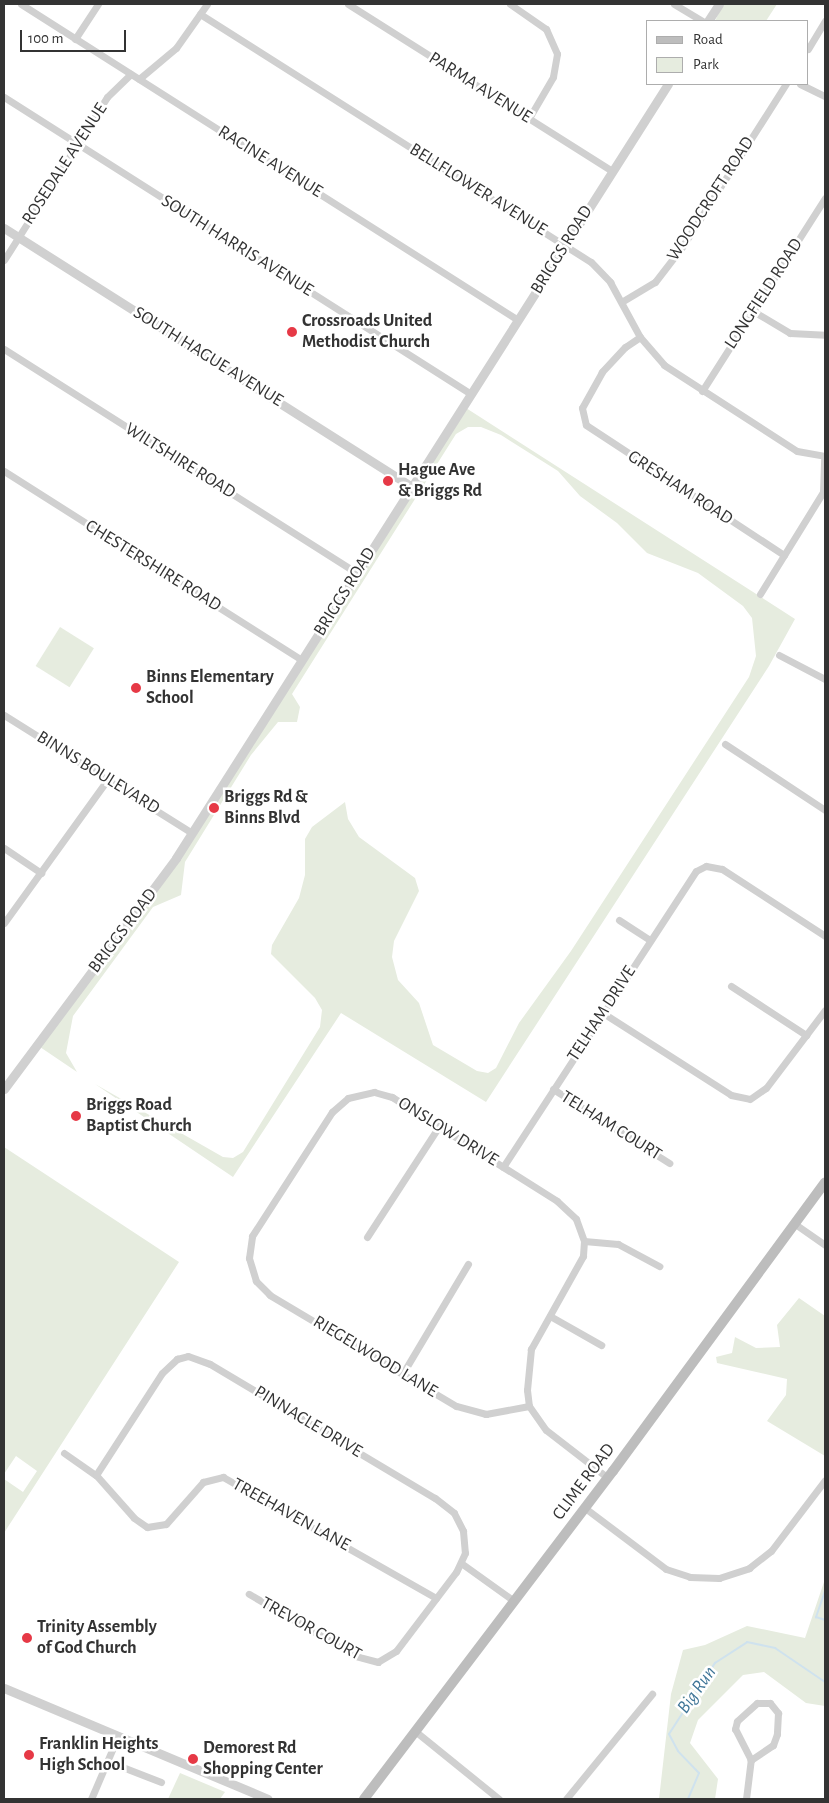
<!DOCTYPE html>
<html>
<head>
<meta charset="utf-8">
<style>
	body { margin:0 }
	#map { position:relative; width:829px; height:1803px; overflow:hidden; background:#fff; font-family:"Alegreya Sans",sans-serif }
	div>[style] { position:absolute }
	[style*='--x'] { left:calc(var(--x)*1px); top:calc(var(--y)*1px); width:calc(var(--w)*1px); rotate:calc(var(--a)*1deg) }
	.green>* { inset:0; background:#e6ecdf; transform-origin:0 0 }
	.stream>* { height:2px; margin:-1px; padding:0 1px; transform-origin:1px; border-radius:1px; background:#cfe2ee }
	.minor>* { height:7px; margin:-3.5px; padding:0 3.5px; transform-origin:3.5px; border-radius:3.5px; background:#d0d0d0 }
	.tertiary>* { height:9px; margin:-4.5px; padding:0 4.5px; transform-origin:4.5px; border-radius:4.5px; background:#d0d0d0 }
	.secondary>* { height:10px; margin:-5px; padding:0 5px; transform-origin:5px; border-radius:5px; background:#bdbdbd }
	.dots>* { width:14px; height:14px; translate:-50% -50%; box-sizing:border-box; border:2px solid #fff; border-radius:50% }
	span { translate:-50% -50%; white-space:nowrap; text-align:center; line-height:1.15; -webkit-text-stroke:5px #fff; paint-order:stroke }
	.street-label { font-size:18px; color:#333 }
	.poi-label { font-size:18px; color:#333; font-weight:700 }
	.left { translate:0 -50%; text-align:left }
	.water-label { font-size:19px; color:#3f7597; font-style:italic }
	.frame { position:absolute; inset:0; border:5px solid #333; pointer-events:none }
	.legend { position:absolute; left:646px; top:20px; width:162px; height:65px; box-sizing:border-box; background:#fff; border:1px solid #adadad; margin:0; padding:6px 9px; list-style:none; font-size:15px; color:#333 }
	.legend li { display:flex; align-items:center; gap:10px; height:25px }
	.legend b { width:25px; border:1px solid #adadad }
	.scale { position:absolute; left:20px; top:30px; width:106px; height:22px; box-sizing:border-box; border:2px solid #333; border-top:0; padding-left:6px; font-size:15px; line-height:18px; white-space:nowrap; color:#333; -webkit-text-stroke:4px #fff; paint-order:stroke }
</style>
</head>
<body>
<div id="map">
	<div class="green">
		<i style="clip-path:polygon(723px 4px,777px 4px,766px 21px,715px 21px)"></i>
		<i style="clip-path:polygon(466px 408px,795px 619px,769px 666px,486px 1102px,341px 1013px,233px 1177px,95px 1084px,223px 1157px,233px 1158px,243px 1152px,320px 1027px,322px 1010px,315px 998px,271px 954px,272px 945px,299px 898px,305px 875px,305px 839px,312px 827px,345px 802px,348px 819px,359px 837px,415px 878px,419px 891px,394px 941px,392px 957px,398px 980px,419px 1003px,433px 1045px,477px 1071px,488px 1073px,496px 1068px,519px 1023px,571px 951px,749px 677px,756px 656px,752px 618px,743px 606px,698px 573px,647px 553px,617px 523px,580px 496px,558px 471px,501px 435px,481px 427px,468px 427px,456px 434px,292px 694px,300px 707px,297px 722px,278px 722px,251px 755px,185px 862px,181px 895px,153px 907px,73px 1016px,66px 1053px,77px 1072px,40px 1047px,180px 859px)"></i>
		<i style="left:60px;top:627px;width:40px;height:46px;rotate:32deg"></i>
		<i style="clip-path:polygon(4px 1147px,179px 1262px,4px 1533px,4px 1479px,23px 1492px,37px 1471px,16px 1456px,4px 1474px)"></i>
		<i style="clip-path:polygon(799px 1298px,825px 1316px,825px 1456px,767px 1421px,786px 1395px,787px 1379px,717px 1363px,716px 1357px,732px 1353px,735px 1337px,756px 1348px,780px 1347px,777px 1325px)"></i>
		<i style="clip-path:polygon(825px 1579px,825px 1706px,806px 1703px,764px 1672px,743px 1675px,698px 1720px,690px 1743px,718px 1779px,715px 1799px,659px 1799px,671px 1694px,683px 1650px,705px 1645px,747px 1626px,805px 1638px)"></i>
		<i style="clip-path:polygon(180px 1773px,225px 1792px,220px 1799px,168px 1799px)"></i>
	</div>
	<div class="stream">
		<i style="--x:825;--y:1591;--w:28;--a:109"></i>
		<i style="--x:816;--y:1617;--w:9;--a:18"></i>
		<i style="--x:688;--y:1799;--w:28;--a:-67"></i>
		<i style="--x:699;--y:1773;--w:30;--a:-134"></i>
		<i style="--x:678;--y:1751;--w:19;--a:-118"></i>
		<i style="--x:669;--y:1734;--w:85;--a:-57.1"></i>
		<i style="--x:715;--y:1663;--w:38;--a:-33"></i>
		<i style="--x:747;--y:1642;--w:29;--a:12"></i>
		<i style="--x:775;--y:1648;--w:60;--a:34.2"></i>
	</div>
	<div class="minor">
		<i style="--x:21;--y:4;--w:589;--a:32.45"></i>
		<i style="--x:348;--y:4;--w:312;--a:32.3"></i>
		<i style="--x:510;--y:4;--w:44;--a:34.8"></i>
		<i style="--x:546;--y:29;--w:27;--a:66"></i>
		<i style="--x:557;--y:54;--w:23;--a:100"></i>
		<i style="--x:553;--y:77;--w:48;--a:120.3"></i>
		<i style="--x:674;--y:4;--w:33;--a:31"></i>
		<i style="--x:200;--y:14;--w:463;--a:32.4"></i>
		<i style="--x:591;--y:262;--w:28;--a:46"></i>
		<i style="--x:610;--y:282;--w:63;--a:61.4"></i>
		<i style="--x:640;--y:337;--w:37;--a:49"></i>
		<i style="--x:664;--y:365;--w:158;--a:32.9"></i>
		<i style="--x:797;--y:451;--w:28;--a:10"></i>
		<i style="--x:75;--y:39;--w:42;--a:-56.7"></i>
		<i style="--x:808;--y:49;--w:33;--a:-59"></i>
		<i style="--x:139;--y:79;--w:48;--a:-40"></i>
		<i style="--x:176;--y:48;--w:54;--a:-54.8"></i>
		<i style="--x:800;--y:84;--w:28;--a:26"></i>
		<i style="--x:4;--y:97;--w:553;--a:32.46"></i>
		<i style="--x:4;--y:260;--w:193;--a:-57.7"></i>
		<i style="--x:107;--y:97;--w:33;--a:-44"></i>
		<i style="--x:623;--y:301;--w:37;--a:-31"></i>
		<i style="--x:655;--y:282;--w:44;--a:-52.4"></i>
		<i style="--x:682;--y:247;--w:193;--a:-57.5"></i>
		<i style="--x:753;--y:311;--w:43;--a:30.7"></i>
		<i style="--x:790;--y:333;--w:35;--a:3"></i>
		<i style="--x:640;--y:337;--w:18;--a:146"></i>
		<i style="--x:625;--y:347;--w:34;--a:133"></i>
		<i style="--x:602;--y:372;--w:41;--a:119.1"></i>
		<i style="--x:582;--y:408;--w:17;--a:77"></i>
		<i style="--x:586;--y:425;--w:237;--a:33.3"></i>
		<i style="--x:4;--y:349;--w:418;--a:32.4"></i>
		<i style="--x:702;--y:391;--w:229;--a:-57.5"></i>
		<i style="--x:4;--y:471;--w:353;--a:32.4"></i>
		<i style="--x:760;--y:594;--w:120;--a:-58.3"></i>
		<i style="--x:823;--y:492;--w:35;--a:-88"></i>
		<i style="--x:779;--y:655;--w:52;--a:27.6"></i>
		<i style="--x:4;--y:715;--w:222;--a:32.1"></i>
		<i style="--x:725;--y:744;--w:120;--a:33.4"></i>
		<i style="--x:4;--y:848;--w:45;--a:34"></i>
		<i style="--x:619;--y:920;--w:37;--a:33"></i>
		<i style="--x:4;--y:923;--w:178;--a:-54.2"></i>
		<i style="--x:731;--y:986;--w:90;--a:33.2"></i>
		<i style="--x:603;--y:1013;--w:152;--a:32.6"></i>
		<i style="--x:731;--y:1095;--w:19;--a:12"></i>
		<i style="--x:750;--y:1099;--w:19;--a:-35"></i>
		<i style="--x:766;--y:1088;--w:98;--a:-52.9"></i>
		<i style="--x:553;--y:1089;--w:138;--a:32.5"></i>
		<i style="--x:503;--y:1167;--w:353;--a:-56.9"></i>
		<i style="--x:696;--y:871;--w:11;--a:-27"></i>
		<i style="--x:706;--y:866;--w:16;--a:11"></i>
		<i style="--x:722;--y:869;--w:123;--a:33"></i>
		<i style="--x:795;--y:1224;--w:37;--a:35"></i>
		<i style="--x:367;--y:1237;--w:132;--a:-57"></i>
		<i style="--x:584;--y:1241;--w:34;--a:5"></i>
		<i style="--x:618;--y:1244;--w:47;--a:28.2"></i>
		<i style="--x:550;--y:1316;--w:59;--a:29.6"></i>
		<i style="--x:403;--y:1373;--w:127;--a:-59.2"></i>
		<i style="--x:529;--y:1406;--w:44;--a:169.5"></i>
		<i style="--x:486;--y:1414;--w:31;--a:-165"></i>
		<i style="--x:456;--y:1406;--w:217;--a:-149.2"></i>
		<i style="--x:270;--y:1295;--w:20;--a:-135"></i>
		<i style="--x:256;--y:1281;--w:24;--a:-107"></i>
		<i style="--x:249;--y:1258;--w:22;--a:-82"></i>
		<i style="--x:252;--y:1236;--w:148;--a:-57.2"></i>
		<i style="--x:332;--y:1112;--w:21;--a:-41"></i>
		<i style="--x:348;--y:1098;--w:27;--a:-13"></i>
		<i style="--x:374;--y:1092;--w:19;--a:16"></i>
		<i style="--x:392;--y:1097;--w:195;--a:32.2"></i>
		<i style="--x:557;--y:1201;--w:26;--a:43"></i>
		<i style="--x:576;--y:1219;--w:23;--a:70"></i>
		<i style="--x:584;--y:1241;--w:15;--a:94"></i>
		<i style="--x:583;--y:1256;--w:107;--a:119.2"></i>
		<i style="--x:531;--y:1349;--w:41;--a:95.6"></i>
		<i style="--x:527;--y:1390;--w:16;--a:83"></i>
		<i style="--x:529;--y:1406;--w:29;--a:55"></i>
		<i style="--x:546;--y:1430;--w:78;--a:37.7"></i>
		<i style="--x:64;--y:1453;--w:39;--a:35"></i>
		<i style="--x:96;--y:1475;--w:57;--a:48.5"></i>
		<i style="--x:134;--y:1518;--w:16;--a:35"></i>
		<i style="--x:147;--y:1527;--w:19;--a:-9"></i>
		<i style="--x:166;--y:1524;--w:56;--a:-48.6"></i>
		<i style="--x:203;--y:1482;--w:21;--a:-14"></i>
		<i style="--x:223;--y:1477;--w:245;--a:29.6"></i>
		<i style="--x:96;--y:1475;--w:121;--a:-57.1"></i>
		<i style="--x:162;--y:1373;--w:21;--a:-43"></i>
		<i style="--x:177;--y:1359;--w:11;--a:-15"></i>
		<i style="--x:188;--y:1356;--w:23;--a:20"></i>
		<i style="--x:210;--y:1364;--w:262;--a:30.8"></i>
		<i style="--x:435;--y:1498;--w:24;--a:38"></i>
		<i style="--x:454;--y:1513;--w:20;--a:63"></i>
		<i style="--x:463;--y:1531;--w:22;--a:85"></i>
		<i style="--x:465;--y:1553;--w:21;--a:115"></i>
		<i style="--x:456;--y:1572;--w:99;--a:127.2"></i>
		<i style="--x:396;--y:1651;--w:21;--a:149"></i>
		<i style="--x:378;--y:1662;--w:23;--a:-165"></i>
		<i style="--x:356;--y:1656;--w:124;--a:-149.9"></i>
		<i style="--x:585;--y:1508;--w:101;--a:37"></i>
		<i style="--x:666;--y:1569;--w:25;--a:18"></i>
		<i style="--x:690;--y:1577;--w:29;--a:2"></i>
		<i style="--x:719;--y:1578;--w:32;--a:-18"></i>
		<i style="--x:749;--y:1568;--w:28;--a:-38"></i>
		<i style="--x:771;--y:1551;--w:89;--a:-52.7"></i>
		<i style="--x:461;--y:1563;--w:65;--a:35.6"></i>
		<i style="--x:415;--y:1731;--w:108;--a:39"></i>
		<i style="--x:107;--y:1761;--w:58;--a:21.3"></i>
		<i style="--x:91;--y:1799;--w:69;--a:-66.8"></i>
		<i style="--x:566;--y:1799;--w:136;--a:-50.7"></i>
		<i style="--x:746;--y:1799;--w:39;--a:-83"></i>
		<i style="--x:751;--y:1760;--w:35;--a:-117"></i>
		<i style="--x:735;--y:1729;--w:8;--a:-76"></i>
		<i style="--x:737;--y:1721;--w:27;--a:-42"></i>
		<i style="--x:757;--y:1703;--w:13;--a:0"></i>
		<i style="--x:770;--y:1703;--w:13;--a:51"></i>
		<i style="--x:778;--y:1713;--w:21;--a:93"></i>
		<i style="--x:777;--y:1734;--w:12;--a:110"></i>
		<i style="--x:773;--y:1745;--w:27;--a:146"></i>
	</div>
	<div class="tertiary">
		<i style="--x:708;--y:21;--w:20;--a:-57"></i>
		<i style="--x:4;--y:228;--w:483;--a:32.4"></i>
		<i style="--x:4;--y:1089;--w:288;--a:-53.3"></i>
		<i style="--x:176;--y:858;--w:917;--a:-57.56"></i>
		<i style="--x:4;--y:1688;--w:286;--a:22.8"></i>
	</div>
	<div class="secondary">
		<i style="--x:364;--y:1799;--w:412;--a:-52.8"></i>
		<i style="--x:613;--y:1471;--w:358;--a:-53.7"></i>
	</div>
	<div class="dots">
		<i style="left:292px;top:332px;background:#e63946"></i>
		<i style="left:388px;top:481px;background:#e63946"></i>
		<i style="left:136px;top:688px;background:#e63946"></i>
		<i style="left:214px;top:808px;background:#e63946"></i>
		<i style="left:76px;top:1116px;background:#e63946"></i>
		<i style="left:27px;top:1638px;background:#e63946"></i>
		<i style="left:29px;top:1755px;background:#e63946"></i>
		<i style="left:193px;top:1759px;background:#e63946"></i>
	</div>
	<div class="street-label">
		<span style="left:480px;top:88px;rotate:32deg">PARMA AVENUE</span>
		<span style="left:270px;top:162px;rotate:32deg">RACINE AVENUE</span>
		<span style="left:65px;top:164px;rotate:-57deg">ROSEDALE AVENUE</span>
		<span style="left:478px;top:190px;rotate:32deg">BELLFLOWER AVENUE</span>
		<span style="left:711px;top:199px;rotate:-57deg">WOODCROFT ROAD</span>
		<span style="left:237px;top:246px;rotate:32deg">SOUTH HARRIS AVENUE</span>
		<span style="left:562px;top:250px;rotate:-58deg">BRIGGS ROAD</span>
		<span style="left:764px;top:294px;rotate:-57deg">LONGFIELD ROAD</span>
		<span style="left:208px;top:357px;rotate:32deg">SOUTH HAGUE AVENUE</span>
		<span style="left:180px;top:461px;rotate:32deg">WILTSHIRE ROAD</span>
		<span style="left:680px;top:488px;rotate:33deg">GRESHAM ROAD</span>
		<span style="left:153px;top:566px;rotate:32deg">CHESTERSHIRE ROAD</span>
		<span style="left:345px;top:592px;rotate:-58deg">BRIGGS ROAD</span>
		<span style="left:98px;top:773px;rotate:32deg">BINNS BOULEVARD</span>
		<span style="left:123px;top:931px;rotate:-53deg">BRIGGS ROAD</span>
		<span style="left:602px;top:1014px;rotate:-57deg">TELHAM DRIVE</span>
		<span style="left:611px;top:1126px;rotate:32deg">TELHAM COURT</span>
		<span style="left:448px;top:1132px;rotate:32deg">ONSLOW DRIVE</span>
		<span style="left:375px;top:1357px;rotate:31deg">RIEGELWOOD LANE</span>
		<span style="left:308px;top:1422px;rotate:31deg">PINNACLE DRIVE</span>
		<span style="left:584px;top:1482px;rotate:-53deg">CLIME ROAD</span>
		<span style="left:291px;top:1515px;rotate:29deg">TREEHAVEN LANE</span>
		<span style="left:311px;top:1629px;rotate:29deg">TREVOR COURT</span>
	</div>
	<div class="poi-label">
		<span class="left" style="left:302px;top:332px">Crossroads United<br>Methodist Church</span>
		<span class="left" style="left:398px;top:481px">Hague Ave<br>&amp; Briggs Rd</span>
		<span class="left" style="left:146px;top:688px">Binns Elementary<br>School</span>
		<span class="left" style="left:224px;top:808px">Briggs Rd &amp;<br>Binns Blvd</span>
		<span class="left" style="left:86px;top:1116px">Briggs Road<br>Baptist Church</span>
		<span class="left" style="left:37px;top:1638px">Trinity Assembly<br>of God Church</span>
		<span class="left" style="left:39px;top:1755px">Franklin Heights<br>High School</span>
		<span class="left" style="left:203px;top:1759px">Demorest Rd<br>Shopping Center</span>
	</div>
	<div class="water-label">
		<span style="left:697px;top:1690px;rotate:-55deg">Big Run</span>
	</div>
	<div class="frame"></div>
	<ul class="legend">
	<li><b style="height:6px;background:#bdbdbd"></b>Road</li>
	<li><b style="height:14px;background:#e6ecdf"></b>Park</li>
	</ul>
	<div class="scale">100 m</div>
</div>
</body>
</html>
